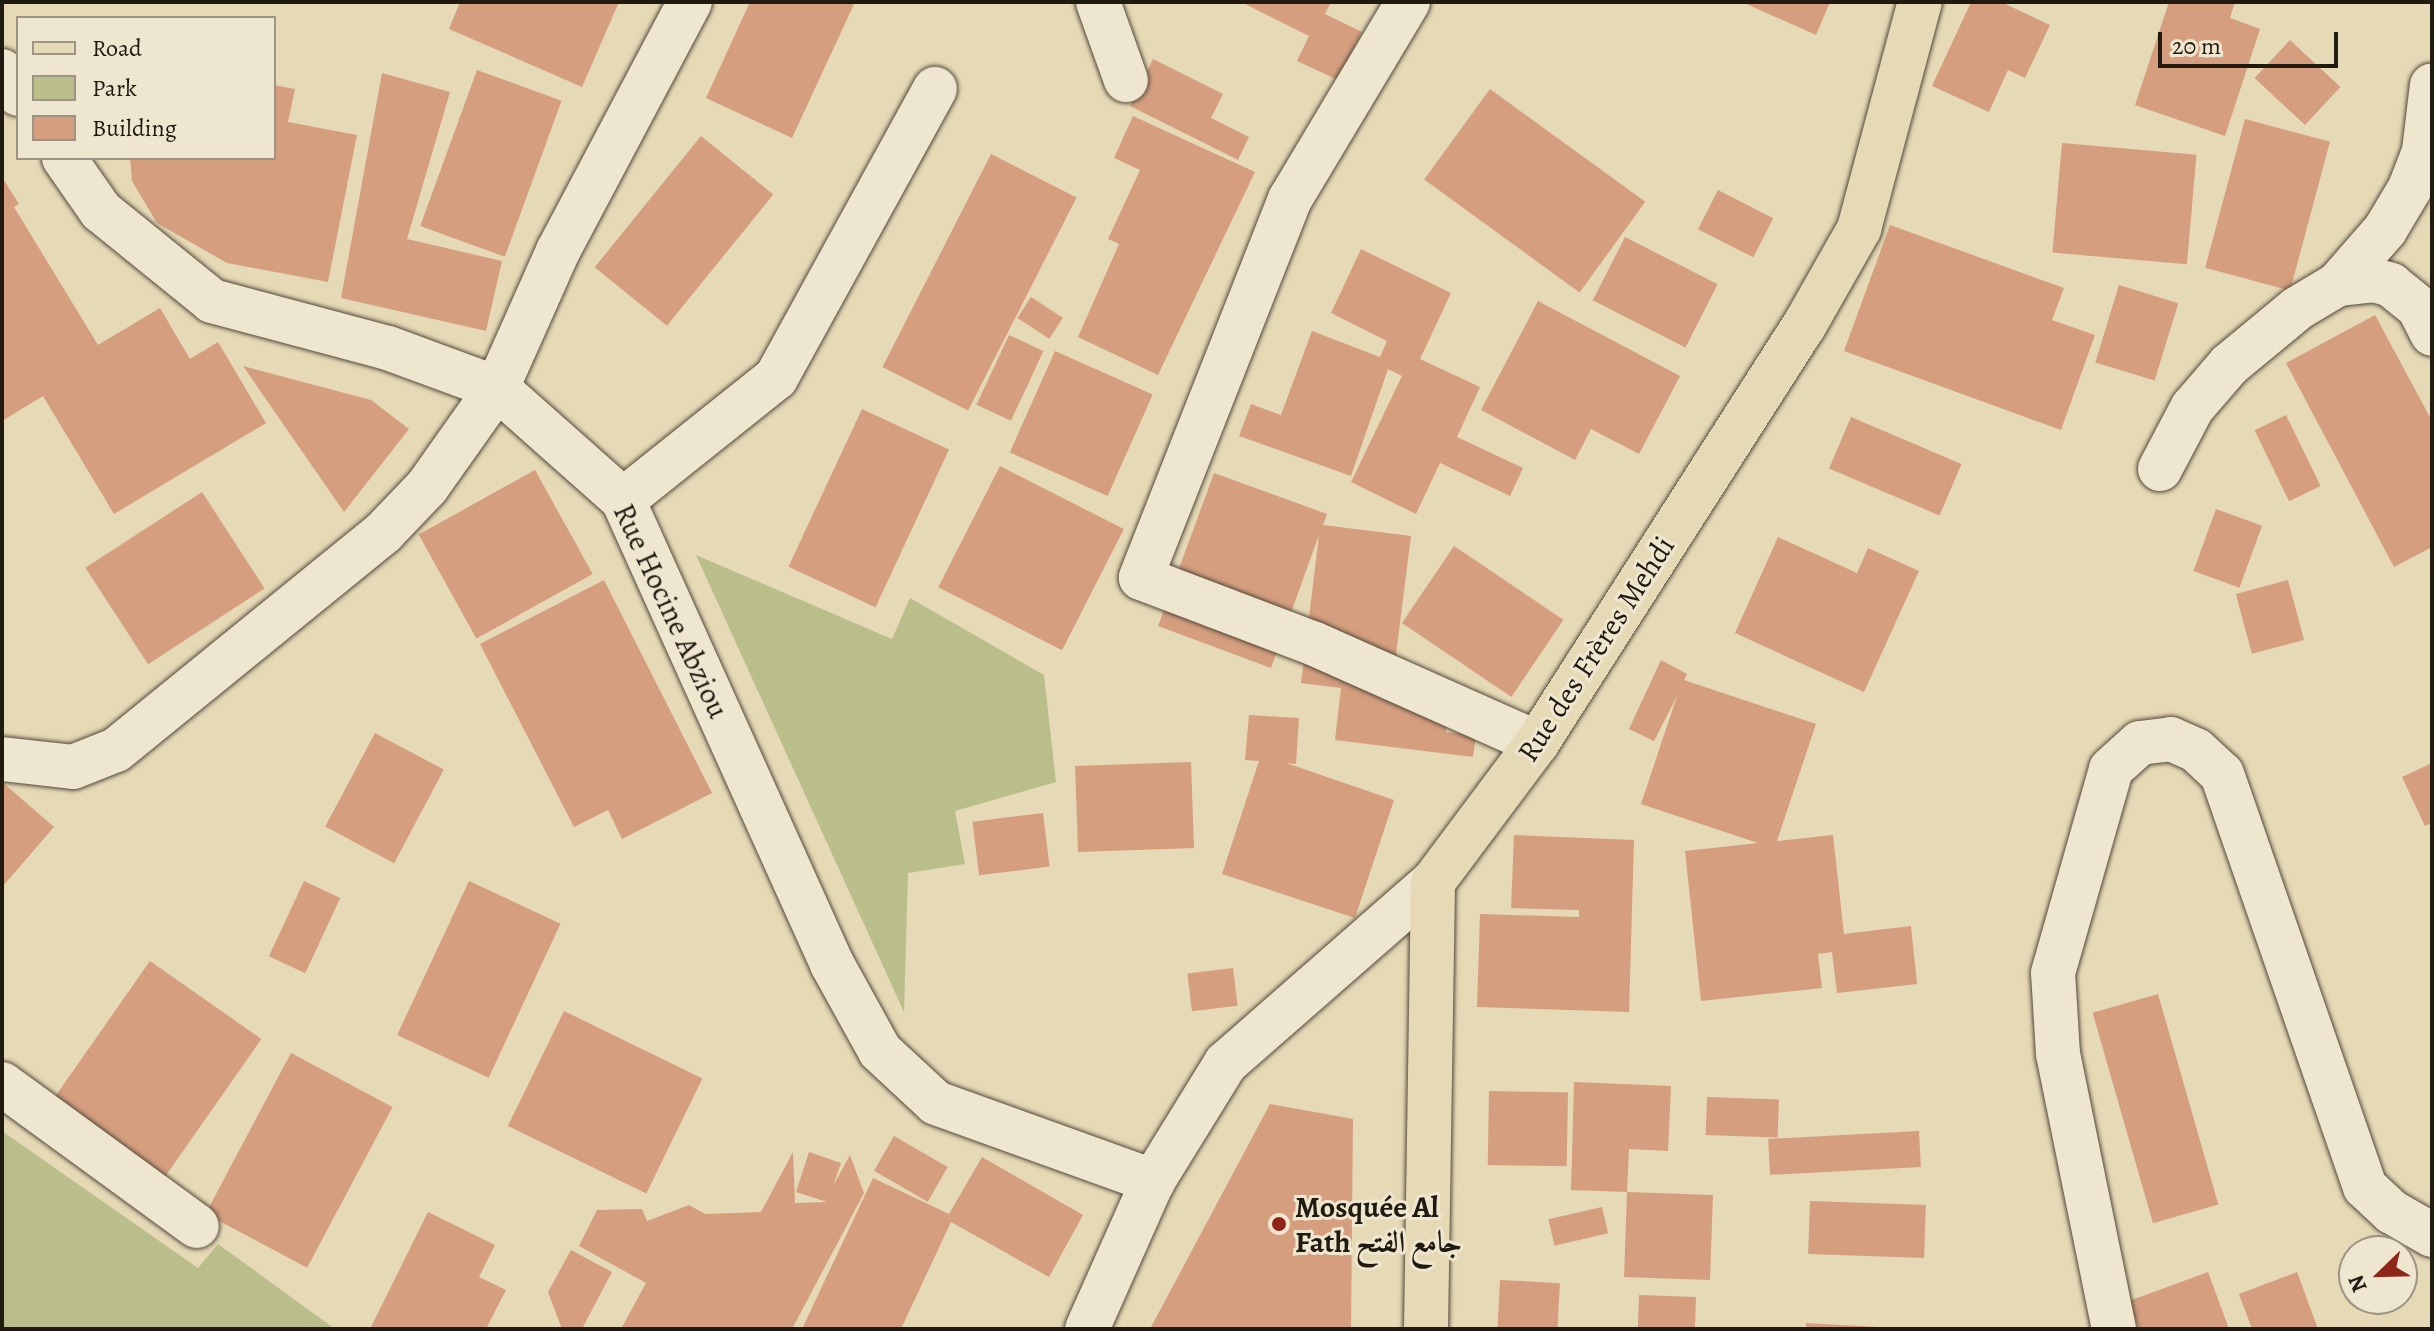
<!DOCTYPE html>
<html>
<head>
<meta charset="utf-8">
<style>
	body { margin:0 }
	#map { position:relative; width:2434px; height:1331px; overflow:hidden; background:#e6d9b6; font-family:Alegreya,Amiri,serif }
	div>[style] { position:absolute }
	[style*='--x'] { left:calc(var(--x)*1px); top:calc(var(--y)*1px); width:calc(var(--w)*1px); rotate:calc(var(--a)*1deg) }
	.green>* { inset:0; background:#b9be8b }
	.building>* { inset:0; background:#d59e7f; transform-origin:0 0 }
	.roads { filter:drop-shadow(0 0 2px #524a3a) drop-shadow(0 0 2px #524a3a) }
	.minor>* { height:44px; margin:-22px; padding:0 22px; transform-origin:22px; border-radius:22px; background:#efe6d0 }
	.major>* { height:44px; margin:-22px; padding:0 22px; transform-origin:22px; border-radius:22px; background:#e6d9b6 }
	.dots>* { width:22px; height:22px; translate:-50% -50%; box-sizing:border-box; border:4px solid #efe6d0; border-radius:50% }
	span { translate:-50% -50%; white-space:nowrap; text-align:center; line-height:1.15; -webkit-text-stroke:6px #efe6d0; paint-order:stroke }
	.street-label { font-size:30px; color:#211a10 }
	.poi-label { font-size:30px; color:#211a10; font-weight:700 }
	.left { translate:0 -50%; text-align:left }
	.frame { position:absolute; inset:0; border:4px solid #211a10; pointer-events:none }
	.legend { position:absolute; left:16px; top:16px; width:260px; height:144px; box-sizing:border-box; background:#efe6d0; border:2px solid #9d9483; margin:0; padding:10px 14px; list-style:none; font-size:24px; color:#211a10 }
	.legend li { display:flex; align-items:center; gap:16px; height:40px }
	.legend b { width:40px; border:2px solid #9d9483 }
	.north { position:absolute; left:2338px; top:1235px; width:80px; height:80px; box-sizing:border-box; background:#efe6d0; border:2px solid #9d9483; border-radius:50%; rotate:247deg; font-size:22px; font-weight:700; line-height:32px; text-align:center; color:#211a10 }
	.north::after { content:''; display:block; margin:auto; width:28px; height:36px; background:#8f2418; clip-path:polygon(50% 0,100% 100%,50% 72%,0 100%) }
	.scale { position:absolute; left:2158px; top:32px; width:180px; height:36px; box-sizing:border-box; border:4px solid #211a10; border-top:0; padding-left:10px; font-size:24px; line-height:28px; white-space:nowrap; color:#211a10; -webkit-text-stroke:6px #efe6d0; paint-order:stroke }
</style>
</head>
<body>
<div id="map">
	<div class="green">
		<i style="clip-path:polygon(696px 555px,892px 639px,910px 598px,1044px 675px,1056px 782px,955px 811px,965px 864px,908px 873px,904px 1012px)"></i>
		<i style="clip-path:polygon(2px 1131px,198px 1268px,218px 1244px,335px 1329px,2px 1329px)"></i>
	</div>
	<div class="building">
		<i style="clip-path:polygon(460px 2px,619px 2px,582px 87px,449px 29px)"></i>
		<i style="clip-path:polygon(750px 2px,855px 2px,792px 138px,706px 98px)"></i>
		<i style="clip-path:polygon(1241px 2px,1331px 2px,1325px 14px,1362px 32px,1338px 80px,1297px 61px,1309px 36px)"></i>
		<i style="clip-path:polygon(1742px 2px,1830px 2px,1816px 35px)"></i>
		<i style="clip-path:polygon(1971px 2px,2001px 2px,2050px 25px,2025px 78px,2008px 70px,1989px 112px,1932px 86px)"></i>
		<i style="clip-path:polygon(2169px 2px,2235px 2px,2230px 18px,2260px 29px,2225px 136px,2135px 105px)"></i>
		<i style="left:2290px;top:40px;width:69px;height:52px;rotate:43deg"></i>
		<i style="clip-path:polygon(1153px 59px,1223px 94px,1211px 118px,1249px 137px,1238px 160px,1130px 106px)"></i>
		<i style="left:477px;top:70px;width:90px;height:166px;rotate:20deg"></i>
		<i style="clip-path:polygon(382px 73px,450px 92px,407px 239px,502px 261px,486px 331px,341px 298px)"></i>
		<i style="clip-path:polygon(274px 85px,295px 89px,288px 122px,357px 135px,328px 282px,227px 263px,157px 223px,132px 181px,130px 158px,274px 158px)"></i>
		<i style="left:1490px;top:89px;width:192px;height:112px;rotate:36deg"></i>
		<i style="clip-path:polygon(1133px 116px,1255px 172px,1158px 375px,1078px 337px,1119px 244px,1108px 239px,1140px 170px,1114px 158px)"></i>
		<i style="left:2245px;top:119px;width:88px;height:154px;rotate:15deg"></i>
		<i style="left:701px;top:136px;width:93px;height:169px;rotate:39deg"></i>
		<i style="left:2062px;top:143px;width:135px;height:110px;rotate:5deg"></i>
		<i style="left:991px;top:154px;width:96px;height:239px;rotate:27deg"></i>
		<i style="clip-path:polygon(2px 177px,19px 204px,14px 207px,98px 345px,160px 308px,190px 359px,218px 342px,266px 423px,114px 514px,43px 396px,2px 421px)"></i>
		<i style="left:1718px;top:190px;width:62px;height:44px;rotate:27deg"></i>
		<i style="clip-path:polygon(1890px 225px,2064px 288px,2052px 320px,2095px 335px,2061px 430px,1844px 351px)"></i>
		<i style="left:1625px;top:237px;width:104px;height:71px;rotate:27deg"></i>
		<i style="clip-path:polygon(1361px 249px,1451px 293px,1420px 359px,1480px 387px,1457px 437px,1523px 468px,1510px 496px,1440px 463px,1416px 514px,1351px 482px,1402px 376px,1388px 369px,1351px 476px,1239px 436px,1251px 404px,1281px 415px,1312px 331px,1380px 357px,1387px 341px,1331px 313px)"></i>
		<i style="left:2119px;top:285px;width:62px;height:81px;rotate:17deg"></i>
		<i style="left:1031px;top:297px;width:38px;height:25px;rotate:33deg"></i>
		<i style="clip-path:polygon(1538px 301px,1680px 376px,1639px 454px,1591px 429px,1575px 460px,1481px 410px)"></i>
		<i style="clip-path:polygon(2375px 315px,2432px 421px,2432px 547px,2394px 567px,2286px 363px)"></i>
		<i style="left:1009px;top:335px;width:38px;height:77px;rotate:25deg"></i>
		<i style="left:1055px;top:351px;width:107px;height:111px;rotate:24deg"></i>
		<i style="clip-path:polygon(243px 366px,371px 400px,409px 429px,344px 512px)"></i>
		<i style="left:862px;top:409px;width:96px;height:174px;rotate:25deg"></i>
		<i style="left:2286px;top:415px;width:79px;height:35px;rotate:64deg"></i>
		<i style="left:1851px;top:417px;width:120px;height:56px;rotate:23deg"></i>
		<i style="left:1000px;top:466px;width:139px;height:136px;rotate:27deg"></i>
		<i style="left:535px;top:470px;width:119px;height:133px;rotate:61deg"></i>
		<i style="clip-path:polygon(1214px 473px,1327px 514px,1323px 525px,1411px 536px,1393px 678px,1451px 686px,1446px 732px,1476px 736px,1473px 757px,1335px 740px,1341px 688px,1301px 683px,1319px 535px,1271px 668px,1158px 626px)"></i>
		<i style="left:202px;top:492px;width:115px;height:139px;rotate:57deg"></i>
		<i style="left:2216px;top:509px;width:49px;height:66px;rotate:20deg"></i>
		<i style="clip-path:polygon(1778px 537px,1857px 573px,1868px 548px,1919px 571px,1864px 692px,1735px 633px)"></i>
		<i style="left:1454px;top:546px;width:132px;height:93px;rotate:34deg"></i>
		<i style="clip-path:polygon(604px 580px,712px 793px,622px 839px,608px 810px,574px 827px,480px 644px)"></i>
		<i style="left:2288px;top:580px;width:62px;height:54px;rotate:75deg"></i>
		<i style="clip-path:polygon(1661px 660px,1687px 674px,1684px 680px,1816px 724px,1777px 841px,1833px 835px,1844px 934px,1911px 926px,1917px 984px,1837px 993px,1832px 952px,1818px 954px,1822px 988px,1701px 1001px,1685px 851px,1758px 843px,1641px 804px,1677px 696px,1654px 741px,1629px 729px)"></i>
		<i style="clip-path:polygon(1249px 715px,1299px 718px,1296px 764px,1286px 763px,1394px 800px,1355px 918px,1222px 874px,1259px 761px,1245px 760px)"></i>
		<i style="left:375px;top:733px;width:78px;height:106px;rotate:28deg"></i>
		<i style="left:1191px;top:762px;width:86px;height:116px;rotate:88deg"></i>
		<i style="clip-path:polygon(2432px 763px,2432px 823px,2425px 826px,2402px 777px)"></i>
		<i style="clip-path:polygon(2px 782px,54px 827px,2px 887px)"></i>
		<i style="left:1043px;top:813px;width:54px;height:71px;rotate:83deg"></i>
		<i style="clip-path:polygon(1514px 835px,1634px 840px,1629px 1012px,1477px 1007px,1480px 914px,1579px 917px,1579px 910px,1511px 908px)"></i>
		<i style="left:304px;top:881px;width:40px;height:83px;rotate:25deg"></i>
		<i style="left:469px;top:881px;width:101px;height:170px;rotate:25deg"></i>
		<i style="left:150px;top:961px;width:136px;height:176px;rotate:35deg"></i>
		<i style="left:1233px;top:968px;width:38px;height:46px;rotate:83deg"></i>
		<i style="left:2158px;top:994px;width:219px;height:68px;rotate:74deg"></i>
		<i style="left:564px;top:1011px;width:154px;height:128px;rotate:26deg"></i>
		<i style="left:291px;top:1053px;width:115px;height:182px;rotate:28deg"></i>
		<i style="clip-path:polygon(1574px 1082px,1671px 1086px,1668px 1151px,1629px 1149px,1627px 1192px,1571px 1190px)"></i>
		<i style="left:1489px;top:1091px;width:79px;height:74px;rotate:1deg"></i>
		<i style="left:1707px;top:1097px;width:72px;height:38px;rotate:2deg"></i>
		<i style="clip-path:polygon(1270px 1104px,1353px 1119px,1351px 1329px,1150px 1329px)"></i>
		<i style="left:1919px;top:1131px;width:36px;height:151px;rotate:87deg"></i>
		<i style="left:894px;top:1136px;width:62px;height:40px;rotate:30deg"></i>
		<i style="clip-path:polygon(793px 1152px,795px 1203px,827px 1202px,796px 1192px,809px 1152px,841px 1163px,833px 1186px,850px 1155px,864px 1193px,792px 1329px,621px 1329px,646px 1283px,579px 1246px,597px 1210px,642px 1209px,647px 1221px,689px 1205px,705px 1214px,761px 1212px)"></i>
		<i style="clip-path:polygon(982px 1157px,1083px 1215px,1049px 1277px,951px 1222px,901px 1329px,802px 1329px,873px 1178px,949px 1214px)"></i>
		<i style="left:1627px;top:1192px;width:86px;height:85px;rotate:2deg"></i>
		<i style="left:1810px;top:1201px;width:116px;height:53px;rotate:2deg"></i>
		<i style="left:1602px;top:1207px;width:27px;height:55px;rotate:77deg"></i>
		<i style="clip-path:polygon(428px 1212px,495px 1245px,479px 1277px,506px 1290px,486px 1329px,370px 1329px)"></i>
		<i style="clip-path:polygon(571px 1250px,612px 1272px,582px 1329px,562px 1329px,548px 1292px)"></i>
		<i style="clip-path:polygon(2208px 1272px,2229px 1329px,2139px 1329px,2129px 1301px)"></i>
		<i style="clip-path:polygon(2297px 1272px,2318px 1329px,2252px 1329px,2239px 1294px)"></i>
		<i style="left:1500px;top:1280px;width:60px;height:49px;rotate:3deg"></i>
		<i style="left:1639px;top:1295px;width:57px;height:34px;rotate:2deg"></i>
		<i style="clip-path:polygon(1806px 1323px,1879px 1327px,1879px 1329px,1806px 1329px)"></i>
	</div>
	<div class="roads">
		<div class="minor">
			<i style="--x:1098;--y:2;--w:83;--a:70.3"></i>
			<i style="--x:1408;--y:2;--w:230;--a:120.9"></i>
			<i style="--x:1290;--y:199;--w:407;--a:111.5"></i>
			<i style="--x:1141;--y:578;--w:186;--a:20.8"></i>
			<i style="--x:1315;--y:644;--w:243;--a:24"></i>
			<i style="--x:2;--y:71;--w:28;--a:55"></i>
			<i style="--x:64;--y:158;--w:65;--a:55.1"></i>
			<i style="--x:101;--y:211;--w:143;--a:39"></i>
			<i style="--x:212;--y:301;--w:182;--a:15"></i>
			<i style="--x:388;--y:348;--w:116;--a:20.2"></i>
			<i style="--x:497;--y:388;--w:169;--a:41.6"></i>
			<i style="--x:623;--y:500;--w:509;--a:65.75"></i>
			<i style="--x:832;--y:964;--w:99;--a:61.1"></i>
			<i style="--x:880;--y:1051;--w:76;--a:42.9"></i>
			<i style="--x:936;--y:1103;--w:231;--a:19.8"></i>
			<i style="--x:2338;--y:284;--w:72;--a:-49"></i>
			<i style="--x:2385;--y:230;--w:49;--a:-59.2"></i>
			<i style="--x:2410;--y:188;--w:40;--a:-69"></i>
			<i style="--x:2424;--y:151;--w:66;--a:-83.1"></i>
			<i style="--x:2160;--y:469;--w:69;--a:-62.3"></i>
			<i style="--x:2192;--y:408;--w:57;--a:-49.3"></i>
			<i style="--x:2229;--y:365;--w:89;--a:-39.6"></i>
			<i style="--x:2298;--y:308;--w:47;--a:-31"></i>
			<i style="--x:2338;--y:284;--w:36;--a:-6"></i>
			<i style="--x:2374;--y:280;--w:18;--a:16"></i>
			<i style="--x:2391;--y:285;--w:36;--a:39"></i>
			<i style="--x:2419;--y:308;--w:29;--a:63"></i>
			<i style="--x:623;--y:500;--w:196;--a:-38.6"></i>
			<i style="--x:776;--y:378;--w:330;--a:-61.2"></i>
			<i style="--x:2;--y:759;--w:71;--a:6.4"></i>
			<i style="--x:73;--y:767;--w:46;--a:-21.6"></i>
			<i style="--x:116;--y:750;--w:344;--a:-39.1"></i>
			<i style="--x:383;--y:533;--w:64;--a:-46.3"></i>
			<i style="--x:427;--y:487;--w:121;--a:-54.7"></i>
			<i style="--x:497;--y:388;--w:150;--a:-66"></i>
			<i style="--x:558;--y:251;--w:282;--a:-62.1"></i>
			<i style="--x:2;--y:1084;--w:241;--a:36.1"></i>
			<i style="--x:1087;--y:1329;--w:162;--a:-66"></i>
			<i style="--x:1153;--y:1181;--w:139;--a:-58.3"></i>
			<i style="--x:1226;--y:1063;--w:275;--a:-41.2"></i>
			<i style="--x:2114;--y:1329;--w:281;--a:-101.5"></i>
			<i style="--x:2058;--y:1054;--w:81;--a:-93.5"></i>
			<i style="--x:2053;--y:973;--w:212;--a:-74.1"></i>
			<i style="--x:2111;--y:769;--w:39;--a:-42"></i>
			<i style="--x:2140;--y:743;--w:31;--a:-7"></i>
			<i style="--x:2171;--y:739;--w:27;--a:24"></i>
			<i style="--x:2196;--y:750;--w:35;--a:43"></i>
			<i style="--x:2222;--y:774;--w:437;--a:70.9"></i>
			<i style="--x:2365;--y:1187;--w:37;--a:43"></i>
			<i style="--x:2392;--y:1212;--w:46;--a:29.9"></i>
		</div>
		<div class="major">
			<i style="--x:1426;--y:1329;--w:447;--a:-89.1"></i>
			<i style="--x:1433;--y:882;--w:174;--a:-53.2"></i>
			<i style="--x:1537;--y:743;--w:495;--a:-57.4"></i>
			<i style="--x:1804;--y:326;--w:112;--a:-60.4"></i>
			<i style="--x:1859;--y:229;--w:235;--a:-75"></i>
		</div>
	</div>
	<div class="dots">
		<i style="left:1279px;top:1224px;background:#8f2418"></i>
	</div>
	<div class="street-label">
		<span style="left:671px;top:611px;rotate:65deg">Rue Hocine Abziou</span>
		<span style="left:1596px;top:649px;rotate:-57deg">Rue des Frères Mehdi</span>
	</div>
	<div class="poi-label">
		<span class="left" style="left:1295px;top:1224px">Mosquée Al<br>Fath جامع الفتح</span>
	</div>
	<div class="frame"></div>
	<ul class="legend">
	<li><b style="height:10px;background:#e6d9b6"></b>Road</li>
	<li><b style="height:22px;background:#b9be8b"></b>Park</li>
	<li><b style="height:22px;background:#d59e7f"></b>Building</li>
	</ul>
	<div class="north">N</div>
	<div class="scale">20 m</div>
</div>
</body>
</html>
